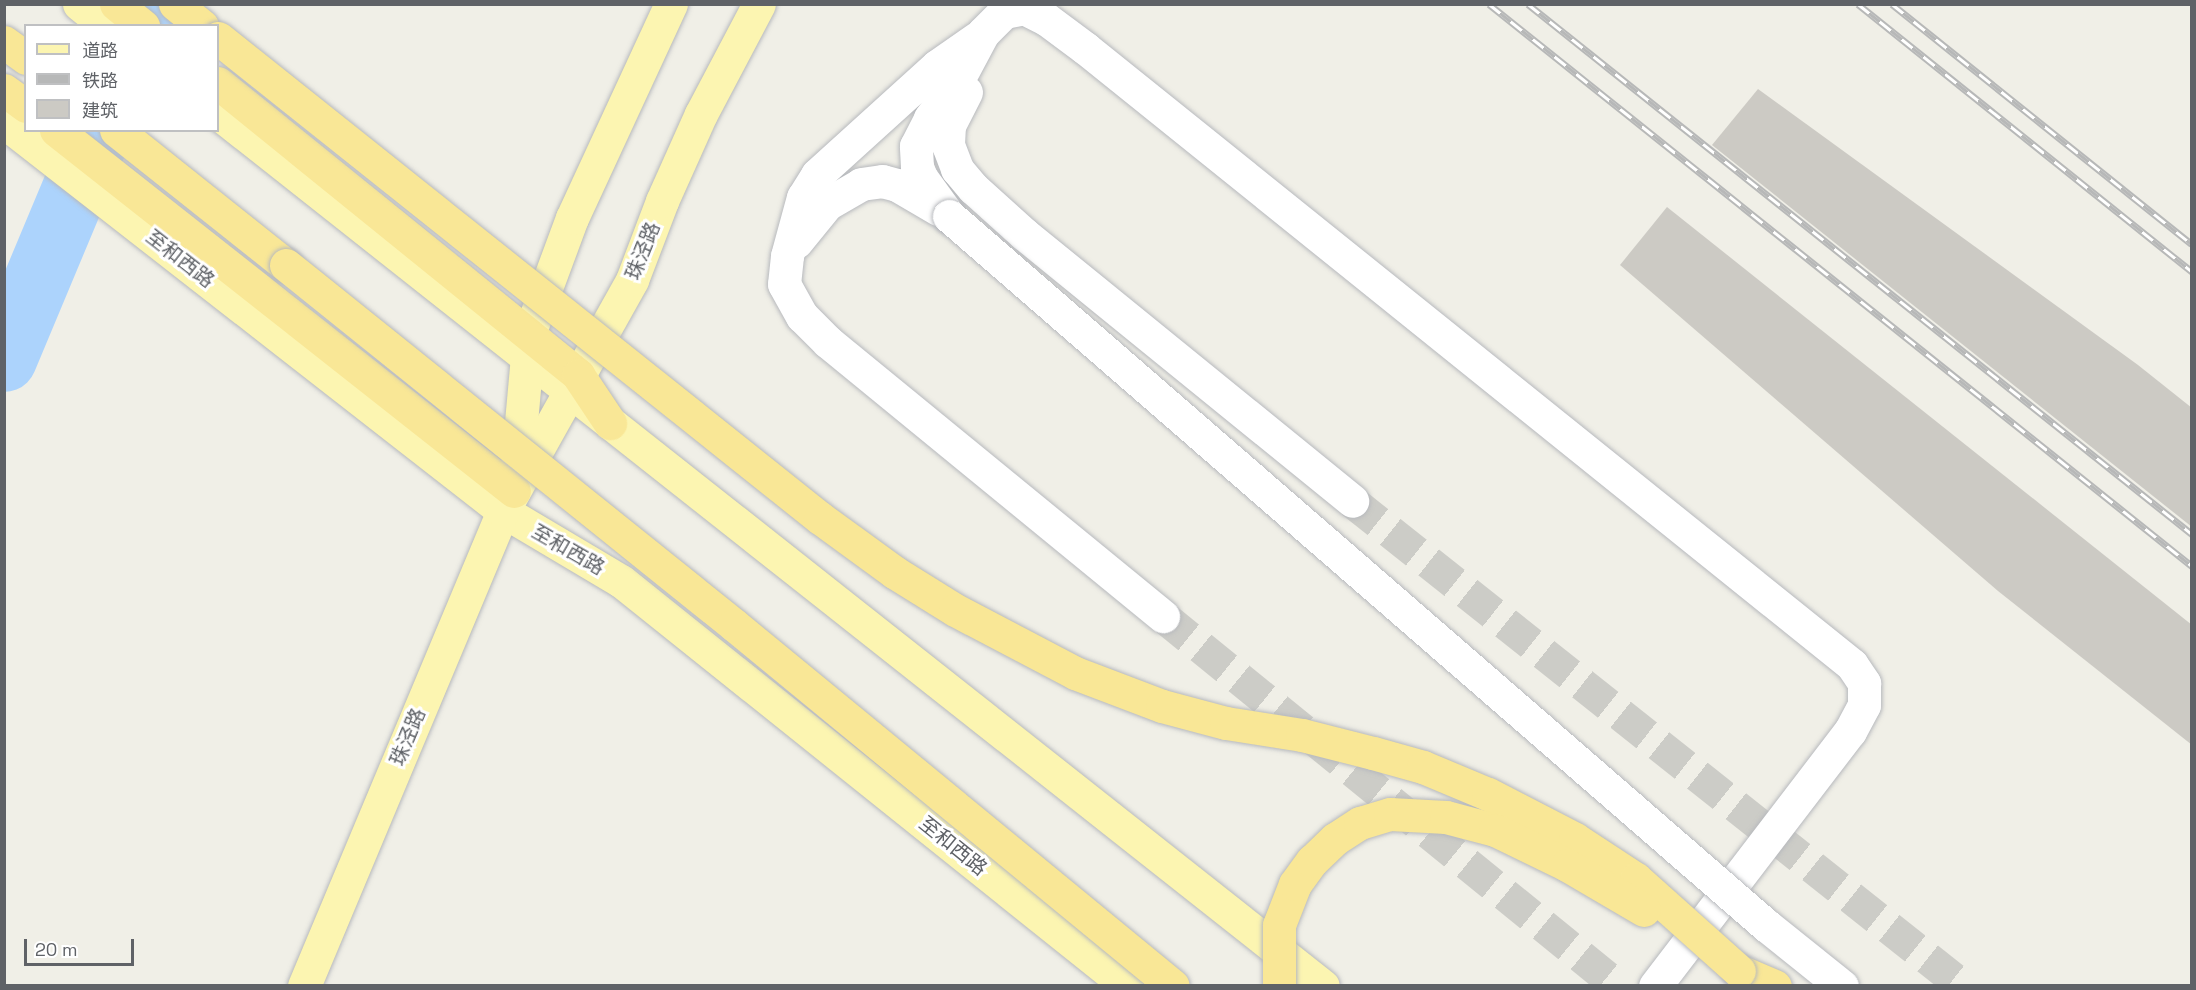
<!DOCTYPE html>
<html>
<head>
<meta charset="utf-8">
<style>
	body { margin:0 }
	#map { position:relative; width:2196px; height:990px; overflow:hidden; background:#f0efe7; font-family:"Space Grotesk","Noto Sans SC",sans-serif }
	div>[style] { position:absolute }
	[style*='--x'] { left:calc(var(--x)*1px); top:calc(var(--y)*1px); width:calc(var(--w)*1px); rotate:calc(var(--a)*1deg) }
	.river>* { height:66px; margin:-33px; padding:0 33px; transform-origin:33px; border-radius:33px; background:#acd3fc }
	.building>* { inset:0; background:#cccac4 }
	.street-tunnel>* { height:33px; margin-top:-16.5px; transform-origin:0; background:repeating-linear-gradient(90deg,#ccccc7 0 33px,transparent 0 49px) }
	.roads { filter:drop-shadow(0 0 2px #b7b9bd) drop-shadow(0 0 2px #b7b9bd) }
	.street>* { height:33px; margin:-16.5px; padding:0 16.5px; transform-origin:16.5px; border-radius:16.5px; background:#fff }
	.primary>* { height:33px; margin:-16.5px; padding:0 16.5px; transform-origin:16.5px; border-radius:16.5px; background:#fcf5b1 }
	.highway>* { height:33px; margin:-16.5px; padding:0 16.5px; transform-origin:16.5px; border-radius:16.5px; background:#f9e796 }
	.rail>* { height:7px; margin-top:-3.5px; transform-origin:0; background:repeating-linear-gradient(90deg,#fff 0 14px,#b7b8b8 0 28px); box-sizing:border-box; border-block:2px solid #b7b8b8 }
	.bridges { filter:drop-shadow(0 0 2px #b7b9bd) drop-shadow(0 0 2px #b7b9bd) }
	.street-bridge>* { height:33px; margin:-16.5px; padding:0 16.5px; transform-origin:16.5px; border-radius:16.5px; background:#fff }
	.highway-bridge>* { height:33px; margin:-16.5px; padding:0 16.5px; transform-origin:16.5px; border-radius:16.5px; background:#f9e796 }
	span { translate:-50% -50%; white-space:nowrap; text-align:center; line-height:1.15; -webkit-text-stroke:6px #fff; paint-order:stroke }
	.street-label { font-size:20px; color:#5f6267 }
	.frame { position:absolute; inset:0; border:6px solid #5f6267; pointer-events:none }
	.legend { position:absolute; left:24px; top:24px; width:195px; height:108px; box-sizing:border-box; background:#fff; border:2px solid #bfc0c2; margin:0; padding:8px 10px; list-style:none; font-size:18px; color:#5f6267 }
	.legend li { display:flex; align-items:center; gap:12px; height:30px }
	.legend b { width:30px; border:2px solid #bfc0c2 }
	.scale { position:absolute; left:24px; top:939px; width:110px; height:27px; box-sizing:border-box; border:3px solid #5f6267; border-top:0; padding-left:8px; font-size:18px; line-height:21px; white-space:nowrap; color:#5f6267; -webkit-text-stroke:4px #fff; paint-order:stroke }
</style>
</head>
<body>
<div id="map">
	<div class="river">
		<i style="--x:143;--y:26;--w:24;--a:-68"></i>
		<i style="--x:4;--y:359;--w:248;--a:-67.3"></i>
	</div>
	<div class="building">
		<i style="clip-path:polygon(1758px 89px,2138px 365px,2192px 408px,2192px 527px,1712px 145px)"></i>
		<i style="clip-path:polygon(1667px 207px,2192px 625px,2192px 745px,1998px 591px,1620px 265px)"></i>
	</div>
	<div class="street-tunnel">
		<i style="--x:1352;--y:501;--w:780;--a:38.44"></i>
		<i style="--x:1163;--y:616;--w:586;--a:39.12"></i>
	</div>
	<div class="roads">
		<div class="street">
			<i style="--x:977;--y:38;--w:49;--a:145"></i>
			<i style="--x:937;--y:66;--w:162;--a:137.8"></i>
			<i style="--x:817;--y:175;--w:26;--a:122"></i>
			<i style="--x:803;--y:197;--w:61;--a:105.2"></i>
			<i style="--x:787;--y:256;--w:28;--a:96"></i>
			<i style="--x:784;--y:284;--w:37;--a:61"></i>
			<i style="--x:802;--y:316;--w:37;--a:45"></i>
			<i style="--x:828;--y:342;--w:433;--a:39.3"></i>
			<i style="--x:966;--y:92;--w:37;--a:117"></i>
			<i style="--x:949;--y:125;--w:20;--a:93"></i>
			<i style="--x:948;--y:145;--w:26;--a:69"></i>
			<i style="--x:957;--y:169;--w:25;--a:50"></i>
			<i style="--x:973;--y:188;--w:69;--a:42"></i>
			<i style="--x:1024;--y:234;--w:423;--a:39.1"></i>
			<i style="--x:949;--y:216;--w:48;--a:-125.7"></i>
			<i style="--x:921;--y:177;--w:11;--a:-112"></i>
			<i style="--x:917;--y:167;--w:21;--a:-93"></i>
			<i style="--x:916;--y:146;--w:31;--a:-63"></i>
			<i style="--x:930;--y:118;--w:47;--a:-53.6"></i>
			<i style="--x:958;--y:80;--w:53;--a:-62"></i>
			<i style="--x:983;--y:33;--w:30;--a:-45"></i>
			<i style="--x:1004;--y:12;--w:20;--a:-11"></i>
			<i style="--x:1024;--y:8;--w:25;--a:27"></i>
			<i style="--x:1046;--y:19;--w:49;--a:36.6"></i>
			<i style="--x:1085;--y:48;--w:984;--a:38.81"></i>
			<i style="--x:1852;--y:665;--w:22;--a:56"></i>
			<i style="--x:1864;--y:683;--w:22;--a:90"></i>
			<i style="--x:1864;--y:705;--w:30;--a:118"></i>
			<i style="--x:1850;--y:731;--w:321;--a:127.4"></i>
			<i style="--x:796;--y:242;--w:49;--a:-50.8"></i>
			<i style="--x:827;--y:204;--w:39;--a:-30"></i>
			<i style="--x:861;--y:184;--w:21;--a:-8"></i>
			<i style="--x:882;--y:181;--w:16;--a:15"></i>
			<i style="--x:897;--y:185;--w:48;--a:30.3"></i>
		</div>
		<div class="primary">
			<i style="--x:79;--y:4;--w:35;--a:39"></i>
			<i style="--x:218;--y:113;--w:1408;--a:38.31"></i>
			<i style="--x:4;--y:122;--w:633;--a:37.94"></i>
			<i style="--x:503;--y:511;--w:137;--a:30.7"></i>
			<i style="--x:621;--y:581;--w:648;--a:38.67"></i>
			<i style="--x:516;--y:477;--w:144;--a:-84.8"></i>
			<i style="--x:529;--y:334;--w:124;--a:-69.7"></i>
			<i style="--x:572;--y:218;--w:236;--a:-65.2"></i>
			<i style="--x:304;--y:986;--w:515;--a:-67.27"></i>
			<i style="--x:503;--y:511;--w:265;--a:-60.8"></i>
			<i style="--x:632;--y:280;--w:85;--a:-69.2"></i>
			<i style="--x:662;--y:201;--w:95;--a:-65.9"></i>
			<i style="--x:701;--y:114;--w:124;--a:-62.2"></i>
		</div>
		<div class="highway">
			<i style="--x:116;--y:4;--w:35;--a:39"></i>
			<i style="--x:175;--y:4;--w:35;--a:39"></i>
			<i style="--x:4;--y:42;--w:27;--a:36"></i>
			<i style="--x:218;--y:83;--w:464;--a:39"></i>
			<i style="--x:578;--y:375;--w:58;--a:56.3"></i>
			<i style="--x:4;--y:90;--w:27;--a:36"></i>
			<i style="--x:56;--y:130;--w:583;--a:38.25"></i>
			<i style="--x:116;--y:130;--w:217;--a:38.5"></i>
			<i style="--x:1739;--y:971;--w:39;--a:23"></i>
		</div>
	</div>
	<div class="rail">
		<i style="--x:1489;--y:4;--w:900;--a:38.64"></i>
		<i style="--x:1528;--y:4;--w:850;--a:38.6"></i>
		<i style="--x:1858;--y:4;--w:428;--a:38.7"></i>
		<i style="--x:1892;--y:4;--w:384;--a:38.7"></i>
	</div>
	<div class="bridges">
		<div class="street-bridge">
			<i style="--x:949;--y:216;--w:1083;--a:40.96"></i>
			<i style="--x:1767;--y:926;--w:96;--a:38.7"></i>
		</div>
		<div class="highway-bridge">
			<i style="--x:218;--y:38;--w:770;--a:38.57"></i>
			<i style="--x:820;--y:518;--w:92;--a:36.1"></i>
			<i style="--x:894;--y:572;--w:72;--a:31.9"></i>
			<i style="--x:955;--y:610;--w:136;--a:27.7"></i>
			<i style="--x:1075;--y:673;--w:93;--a:20.8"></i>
			<i style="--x:1162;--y:706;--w:66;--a:14.9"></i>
			<i style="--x:1226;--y:723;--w:77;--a:9"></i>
			<i style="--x:1302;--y:735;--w:73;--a:14.2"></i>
			<i style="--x:1373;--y:753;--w:52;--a:15.6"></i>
			<i style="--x:1423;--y:767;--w:70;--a:22.6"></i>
			<i style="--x:1488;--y:794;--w:98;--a:27.3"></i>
			<i style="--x:1575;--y:839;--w:73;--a:33.3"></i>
			<i style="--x:1636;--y:879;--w:138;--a:41.8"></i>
			<i style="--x:286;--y:265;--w:575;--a:38.78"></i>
			<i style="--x:734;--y:625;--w:568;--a:39.43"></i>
			<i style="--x:1279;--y:986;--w:61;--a:-90"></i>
			<i style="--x:1279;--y:925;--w:44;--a:-68.7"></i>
			<i style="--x:1295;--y:884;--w:29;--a:-54"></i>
			<i style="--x:1312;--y:861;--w:32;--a:-44"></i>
			<i style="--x:1335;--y:839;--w:30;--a:-33"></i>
			<i style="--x:1360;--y:823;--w:31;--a:-17"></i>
			<i style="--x:1390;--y:814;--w:56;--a:3.1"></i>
			<i style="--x:1446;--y:817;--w:51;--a:14.9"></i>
			<i style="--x:1495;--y:830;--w:80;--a:25.9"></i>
			<i style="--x:1567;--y:865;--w:89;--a:30.3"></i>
		</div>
	</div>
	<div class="street-label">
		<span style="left:643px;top:251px;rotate:-68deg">珠泾路</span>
		<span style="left:180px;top:259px;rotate:38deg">至和西路</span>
		<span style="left:568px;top:550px;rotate:30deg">至和西路</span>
		<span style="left:408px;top:737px;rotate:-67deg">珠泾路</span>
		<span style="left:953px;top:846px;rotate:39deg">至和西路</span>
	</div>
	<div class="frame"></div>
	<ul class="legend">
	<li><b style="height:8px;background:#fcf5b1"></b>道路</li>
	<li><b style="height:8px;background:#b7b8b8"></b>铁路</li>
	<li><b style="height:16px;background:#cccac4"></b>建筑</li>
	</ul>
	<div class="scale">20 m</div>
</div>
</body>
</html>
